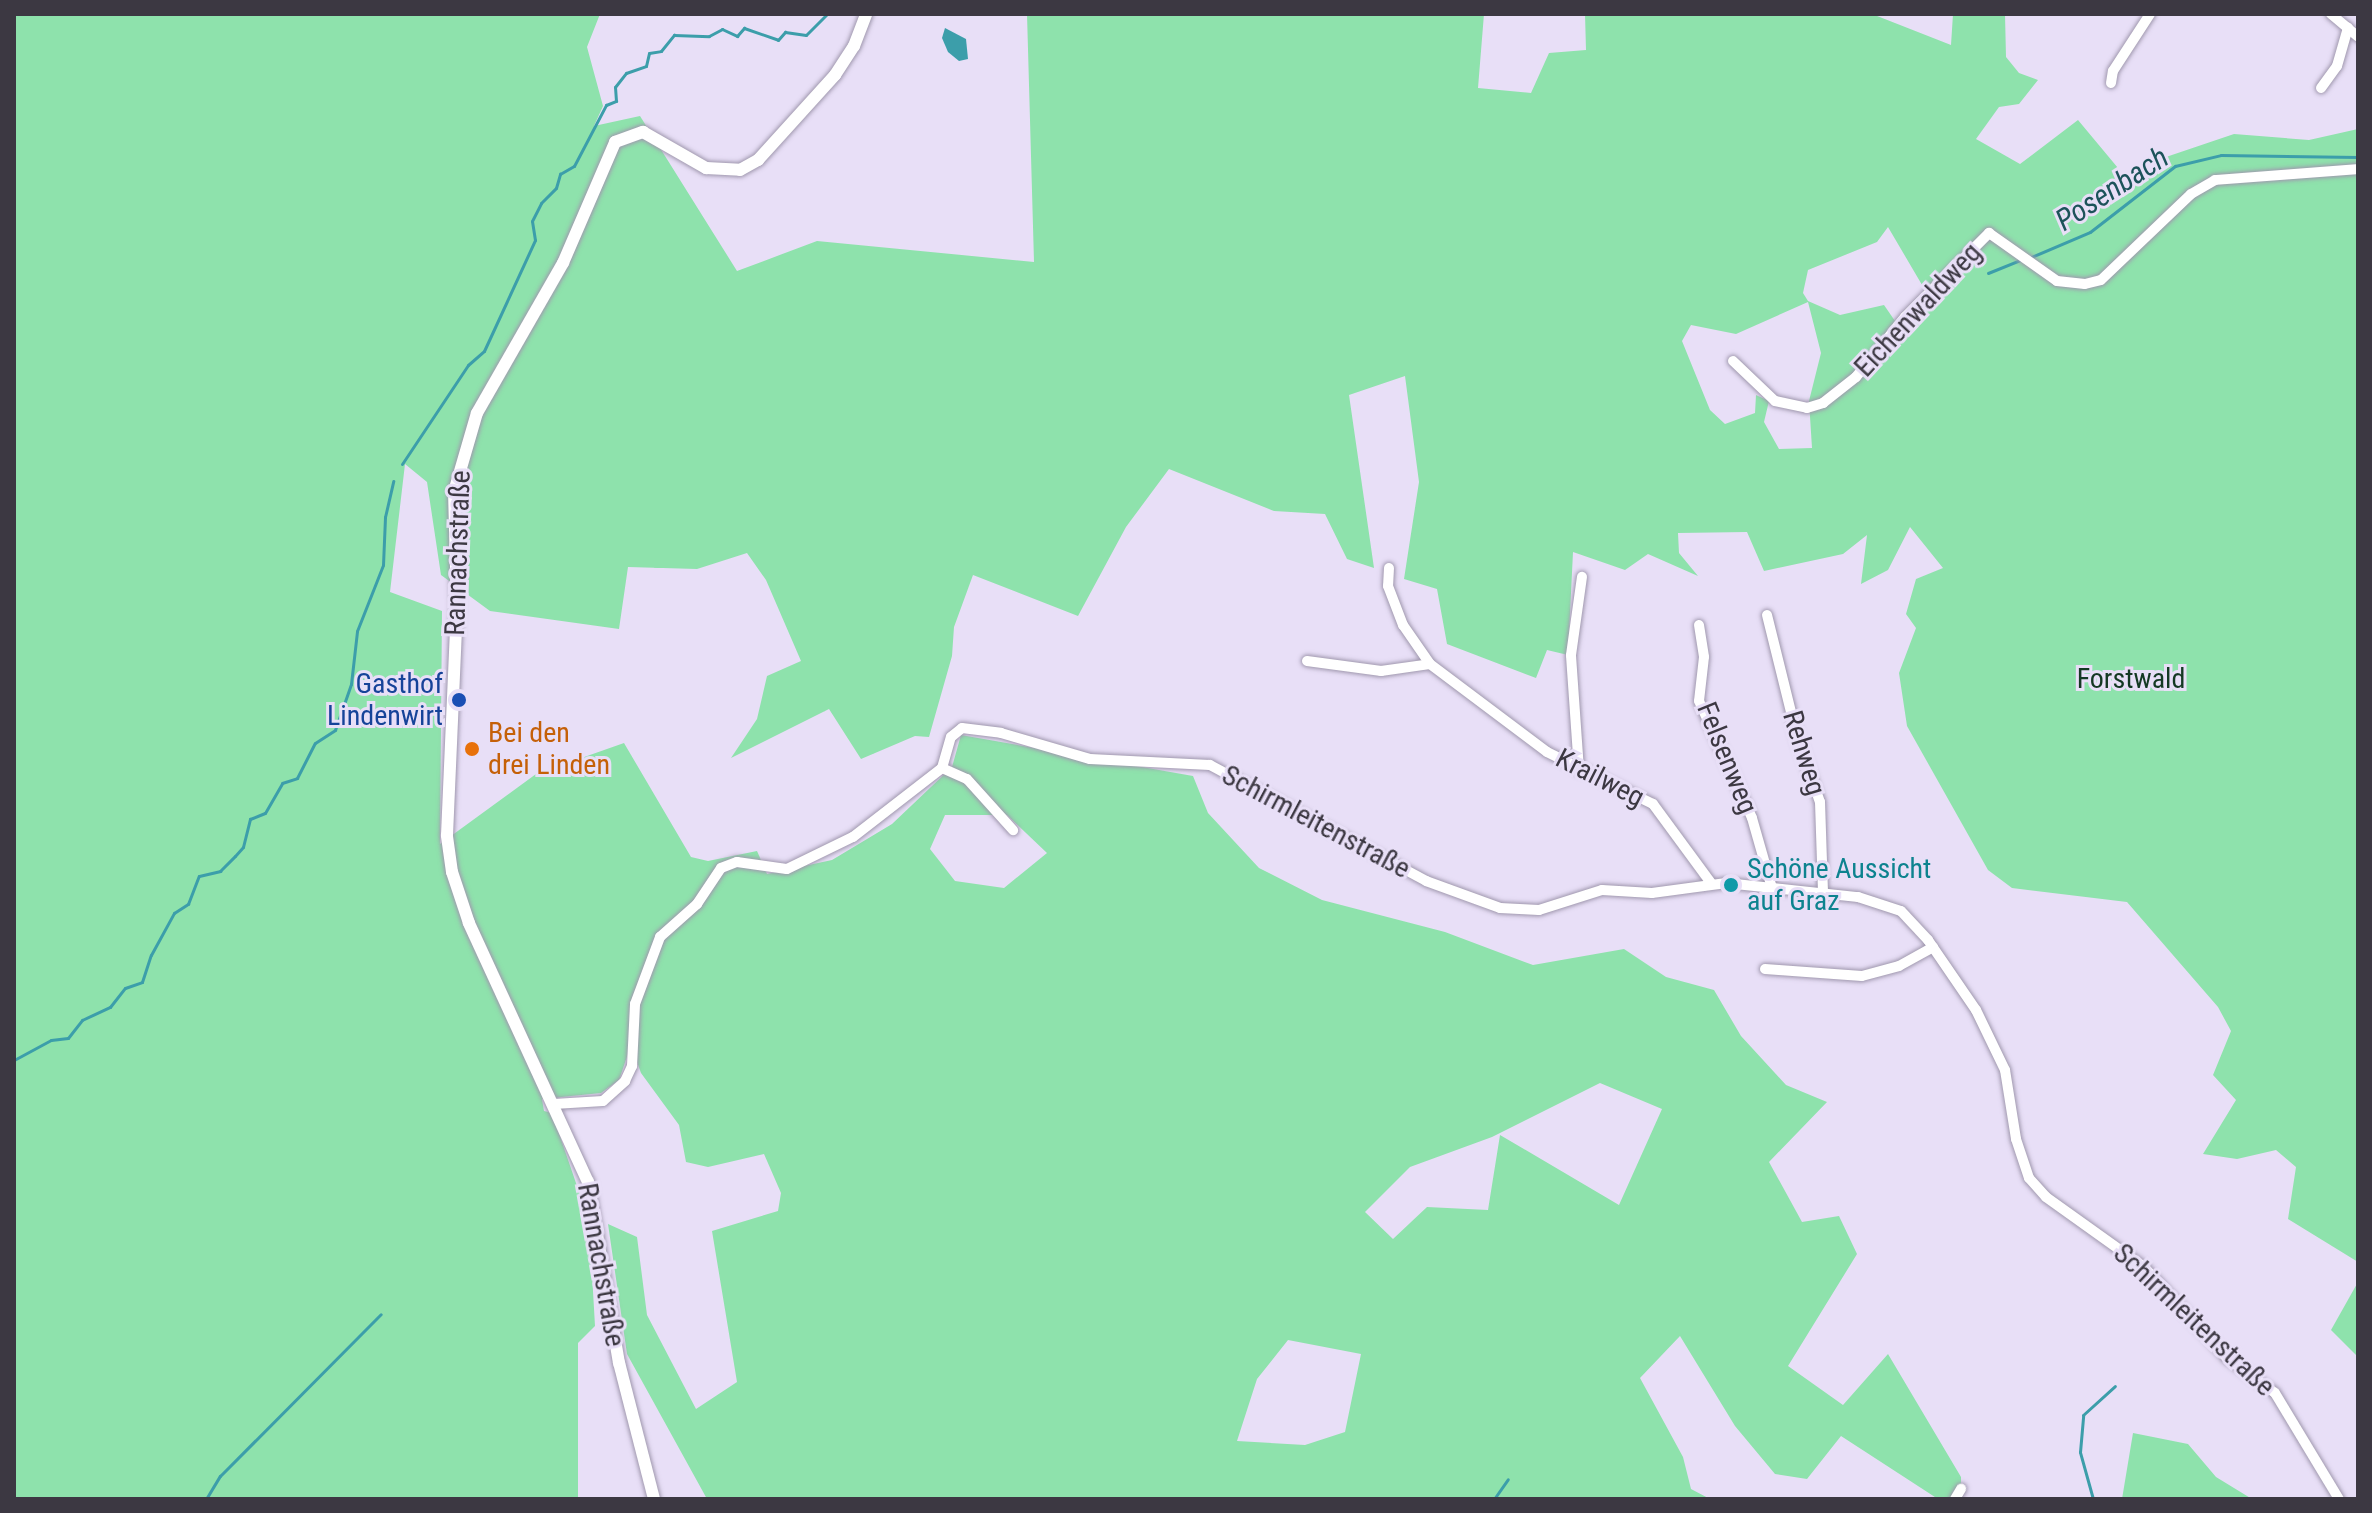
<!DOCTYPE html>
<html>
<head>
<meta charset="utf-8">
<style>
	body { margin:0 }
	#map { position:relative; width:2372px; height:1513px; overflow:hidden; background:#e8dff7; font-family:"Roboto Condensed",sans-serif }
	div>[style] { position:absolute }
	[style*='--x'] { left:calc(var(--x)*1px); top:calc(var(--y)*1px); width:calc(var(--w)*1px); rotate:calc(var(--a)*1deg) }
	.green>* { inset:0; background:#8ee2ac }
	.water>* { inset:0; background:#3c9eaa }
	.stream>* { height:3px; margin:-1.5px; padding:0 1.5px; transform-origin:1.5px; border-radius:1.5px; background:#3c9eaa }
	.roads { filter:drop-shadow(0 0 2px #a098ae) drop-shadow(0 0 2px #a098ae) }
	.minor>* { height:10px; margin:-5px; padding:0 5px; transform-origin:5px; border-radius:5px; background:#fff }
	.tertiary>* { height:12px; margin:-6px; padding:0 6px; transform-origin:6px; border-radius:6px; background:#fff }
	.dots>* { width:22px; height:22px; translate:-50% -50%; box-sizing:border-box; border:4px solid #e8dff7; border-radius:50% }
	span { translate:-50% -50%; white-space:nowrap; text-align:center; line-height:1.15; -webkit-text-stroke:6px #e8dff7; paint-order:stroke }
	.street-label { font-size:28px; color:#3c3842 }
	.park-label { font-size:28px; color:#143923 }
	.transit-label { font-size:28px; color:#164399 }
	.right { translate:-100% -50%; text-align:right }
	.food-label { font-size:28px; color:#c56008 }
	.left { translate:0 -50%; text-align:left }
	.culture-label { font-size:28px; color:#0d838f }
	.water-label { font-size:30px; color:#1c535a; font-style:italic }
	.frame { position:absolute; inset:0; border:16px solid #3c3842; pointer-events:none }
</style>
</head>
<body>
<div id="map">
	<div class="green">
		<i style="clip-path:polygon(evenodd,14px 14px,600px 14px,587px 47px,603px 106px,594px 126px,640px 116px,737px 271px,817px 241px,1034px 262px,1027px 14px,1484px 14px,1478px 88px,1531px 93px,1549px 53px,1586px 50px,1585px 14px,1872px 14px,1951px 45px,1953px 14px,2005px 14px,2006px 57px,2019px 73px,2038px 80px,2019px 104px,1999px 107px,1976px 139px,2020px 164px,2078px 120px,2133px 186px,2166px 157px,2234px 134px,2309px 140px,2358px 129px,2358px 1262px,2288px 1219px,2296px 1167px,2276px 1150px,2237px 1159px,2203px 1154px,2236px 1100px,2213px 1075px,2231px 1031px,2218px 1007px,2127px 902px,2012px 888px,1988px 870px,1907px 726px,1899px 673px,1916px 628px,1906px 614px,1916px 579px,1943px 568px,1910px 527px,1888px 570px,1861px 584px,1867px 535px,1843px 554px,1764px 571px,1747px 532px,1678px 533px,1679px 553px,1698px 576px,1648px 554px,1625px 570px,1573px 552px,1568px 655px,1547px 650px,1536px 678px,1447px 644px,1437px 589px,1404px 579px,1419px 482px,1405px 376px,1349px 395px,1374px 568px,1347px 559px,1325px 514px,1274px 511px,1169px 469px,1126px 527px,1078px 616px,973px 575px,954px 627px,952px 656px,929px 737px,915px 736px,861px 759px,829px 709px,731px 758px,757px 719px,767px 676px,801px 661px,766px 580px,747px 553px,697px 569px,628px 567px,619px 629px,490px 611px,441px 575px,427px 482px,405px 464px,390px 592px,442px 611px,440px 844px,536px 774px,624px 743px,691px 857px,708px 861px,757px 851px,767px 874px,832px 860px,892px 824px,952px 767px,961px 735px,1193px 776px,1208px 813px,1259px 868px,1322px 900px,1445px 932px,1533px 965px,1624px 949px,1666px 977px,1714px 990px,1741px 1036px,1786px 1085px,1827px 1102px,1769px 1162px,1802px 1222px,1839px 1216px,1857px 1254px,1788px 1366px,1843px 1405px,1888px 1354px,1961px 1477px,1961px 1489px,1955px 1499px,1938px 1499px,1841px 1436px,1807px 1479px,1775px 1474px,1735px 1426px,1680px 1336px,1640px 1378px,1683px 1457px,1691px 1489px,1710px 1499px,707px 1499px,627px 1354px,608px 1224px,637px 1237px,647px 1315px,696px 1409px,737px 1382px,712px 1231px,778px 1211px,781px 1193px,764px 1154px,708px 1167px,686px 1162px,679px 1125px,641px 1073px,631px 1045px,619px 1080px,601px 1093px,542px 1099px,544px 1111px,552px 1113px,589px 1221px,595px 1326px,578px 1343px,578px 1499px,14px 1499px,14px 14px,1888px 227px,1925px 290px,1895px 321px,1884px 305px,1840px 315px,1808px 301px,1803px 293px,1808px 270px,1877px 242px,1888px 227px,14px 14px,1808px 302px,1821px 353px,1809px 401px,1812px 448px,1779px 449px,1764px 422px,1769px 401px,1756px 395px,1755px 413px,1725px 424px,1710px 410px,1682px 341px,1691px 325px,1736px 334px,1808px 302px,14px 14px,945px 815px,1007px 815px,1047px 853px,1004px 888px,955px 881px,930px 849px,945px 815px,14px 14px,1600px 1083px,1662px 1109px,1619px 1205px,1500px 1135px,1488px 1210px,1427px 1207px,1393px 1239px,1365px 1212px,1410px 1167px,1492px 1137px,1600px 1083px,14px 14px,1288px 1340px,1361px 1354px,1345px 1432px,1305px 1445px,1237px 1441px,1257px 1379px,1288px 1340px)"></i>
		<i style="clip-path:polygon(2358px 1282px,2358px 1357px,2331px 1330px)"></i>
		<i style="clip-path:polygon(2133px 1433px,2188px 1444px,2216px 1477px,2252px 1499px,2122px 1499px)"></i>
	</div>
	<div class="water">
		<i style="clip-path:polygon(945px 28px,966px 39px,968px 59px,959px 61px,948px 52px,942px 38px)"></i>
	</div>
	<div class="stream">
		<i style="--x:2029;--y:258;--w:66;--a:-23.1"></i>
		<i style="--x:2090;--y:232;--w:108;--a:-37.8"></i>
		<i style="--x:2175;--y:166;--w:47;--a:-13.4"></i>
		<i style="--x:2221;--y:155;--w:137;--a:0.8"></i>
		<i style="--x:1988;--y:273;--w:35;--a:-22"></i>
		<i style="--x:402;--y:464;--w:119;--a:-56.3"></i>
		<i style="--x:468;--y:365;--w:21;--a:-41"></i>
		<i style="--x:484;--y:351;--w:122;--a:-65.3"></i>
		<i style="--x:535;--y:240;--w:19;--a:-99"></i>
		<i style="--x:532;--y:221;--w:20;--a:-63"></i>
		<i style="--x:541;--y:203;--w:21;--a:-45"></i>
		<i style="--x:556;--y:188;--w:15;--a:-74"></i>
		<i style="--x:560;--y:174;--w:16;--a:-30"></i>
		<i style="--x:574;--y:166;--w:69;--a:-62.3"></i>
		<i style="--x:606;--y:105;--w:11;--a:-22"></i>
		<i style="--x:616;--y:101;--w:14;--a:-94"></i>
		<i style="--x:615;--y:87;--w:18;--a:-52"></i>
		<i style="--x:626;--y:73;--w:21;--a:-19"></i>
		<i style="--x:646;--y:66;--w:13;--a:-77"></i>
		<i style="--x:649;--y:53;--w:12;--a:-9"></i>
		<i style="--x:661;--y:51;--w:21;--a:-51"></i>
		<i style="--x:674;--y:35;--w:35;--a:2"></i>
		<i style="--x:709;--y:36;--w:15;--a:-28"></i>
		<i style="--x:722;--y:29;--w:17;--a:25"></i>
		<i style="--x:737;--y:36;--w:11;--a:-49"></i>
		<i style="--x:744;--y:28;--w:36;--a:19"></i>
		<i style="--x:778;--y:40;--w:11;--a:-49"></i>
		<i style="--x:785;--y:32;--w:21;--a:8"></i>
		<i style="--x:806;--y:35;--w:30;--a:-45"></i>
		<i style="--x:14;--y:1060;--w:42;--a:-28.4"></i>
		<i style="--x:51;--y:1040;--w:17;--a:-7"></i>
		<i style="--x:68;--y:1038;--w:23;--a:-52"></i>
		<i style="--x:82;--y:1020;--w:31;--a:-25"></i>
		<i style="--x:110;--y:1007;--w:24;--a:-52"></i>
		<i style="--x:125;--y:988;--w:18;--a:-19"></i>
		<i style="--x:142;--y:982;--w:28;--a:-72"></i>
		<i style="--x:151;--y:955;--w:48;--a:-61.3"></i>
		<i style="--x:174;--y:913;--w:17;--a:-33"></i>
		<i style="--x:188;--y:904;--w:30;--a:-69"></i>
		<i style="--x:199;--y:876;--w:22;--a:-13"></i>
		<i style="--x:220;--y:871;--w:21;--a:-45"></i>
		<i style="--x:235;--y:856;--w:12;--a:-48"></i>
		<i style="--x:243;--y:847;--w:29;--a:-76"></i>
		<i style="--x:250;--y:819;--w:16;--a:-22"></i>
		<i style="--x:265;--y:813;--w:34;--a:-60"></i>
		<i style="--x:282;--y:783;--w:16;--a:-18"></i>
		<i style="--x:297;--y:778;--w:39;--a:-63"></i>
		<i style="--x:315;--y:743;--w:24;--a:-33"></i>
		<i style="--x:335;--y:730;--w:49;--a:-70.8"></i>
		<i style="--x:351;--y:684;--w:53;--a:-83.5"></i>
		<i style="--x:357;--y:631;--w:71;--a:-68.5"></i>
		<i style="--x:383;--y:565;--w:48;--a:-87.6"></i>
		<i style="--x:385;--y:517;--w:37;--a:-77"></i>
		<i style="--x:206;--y:1499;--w:27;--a:-59"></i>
		<i style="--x:220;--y:1476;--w:228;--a:-45.2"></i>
		<i style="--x:1494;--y:1499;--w:24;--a:-55"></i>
		<i style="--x:2093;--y:1499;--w:49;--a:-105.5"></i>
		<i style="--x:2080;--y:1452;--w:37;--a:-85"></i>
		<i style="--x:2083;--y:1415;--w:43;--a:-42.2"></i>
	</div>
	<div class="roads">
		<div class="minor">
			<i style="--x:2331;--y:14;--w:35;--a:40"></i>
			<i style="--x:2111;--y:83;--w:12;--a:-81"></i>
			<i style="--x:2113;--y:71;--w:68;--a:-57"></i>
			<i style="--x:2321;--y:88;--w:27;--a:-54"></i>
			<i style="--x:2337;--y:66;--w:40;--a:-74"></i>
			<i style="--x:1733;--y:361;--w:58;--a:43.6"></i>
			<i style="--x:1775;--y:401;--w:33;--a:12"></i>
			<i style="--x:1807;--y:408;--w:17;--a:-17"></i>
			<i style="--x:1823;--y:403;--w:42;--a:-38.2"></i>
			<i style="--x:1856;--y:377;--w:77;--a:-50.8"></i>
			<i style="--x:1905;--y:317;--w:119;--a:-45"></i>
			<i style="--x:1989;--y:233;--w:83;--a:35.2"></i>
			<i style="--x:2057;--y:281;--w:28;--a:6"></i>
			<i style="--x:2085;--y:284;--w:16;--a:-14"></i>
			<i style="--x:2101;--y:280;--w:124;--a:-43.7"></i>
			<i style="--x:2191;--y:194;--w:28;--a:-30"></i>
			<i style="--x:2215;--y:180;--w:143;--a:-4.4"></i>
			<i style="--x:1389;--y:568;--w:18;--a:93"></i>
			<i style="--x:1388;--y:586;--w:42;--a:69"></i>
			<i style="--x:1403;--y:625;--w:47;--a:55.3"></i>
			<i style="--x:1430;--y:664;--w:146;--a:36.9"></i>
			<i style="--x:1547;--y:752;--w:118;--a:26.1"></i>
			<i style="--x:1653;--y:804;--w:98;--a:53.7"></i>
			<i style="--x:1767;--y:615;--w:129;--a:76.1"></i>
			<i style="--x:1798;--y:740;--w:66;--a:70.5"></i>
			<i style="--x:1820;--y:802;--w:91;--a:88.1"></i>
			<i style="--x:1699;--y:625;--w:32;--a:81"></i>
			<i style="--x:1704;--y:657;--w:44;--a:96.5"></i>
			<i style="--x:1699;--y:701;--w:128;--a:65.6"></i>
			<i style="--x:1752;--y:818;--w:73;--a:74.1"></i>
			<i style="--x:1307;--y:661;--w:75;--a:7.7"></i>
			<i style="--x:1381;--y:671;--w:49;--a:-8.1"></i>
			<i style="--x:942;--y:768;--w:27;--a:24"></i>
			<i style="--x:967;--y:779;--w:69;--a:48"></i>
			<i style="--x:1579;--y:770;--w:115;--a:-94"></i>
			<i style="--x:1571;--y:655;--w:79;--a:-82"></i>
			<i style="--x:1765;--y:969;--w:97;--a:4.1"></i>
			<i style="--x:1862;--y:976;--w:38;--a:-15"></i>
			<i style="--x:1899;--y:966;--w:39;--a:-29"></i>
			<i style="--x:554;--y:1104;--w:49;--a:-3.5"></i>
			<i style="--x:603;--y:1101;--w:30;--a:-42"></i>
			<i style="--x:625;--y:1081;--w:17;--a:-65"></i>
			<i style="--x:632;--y:1066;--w:62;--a:-87.2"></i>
			<i style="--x:635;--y:1004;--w:72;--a:-69.5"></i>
			<i style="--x:660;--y:937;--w:50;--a:-41.7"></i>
			<i style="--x:697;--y:904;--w:43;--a:-56.3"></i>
			<i style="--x:721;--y:868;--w:17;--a:-21"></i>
			<i style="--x:737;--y:862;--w:50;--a:8"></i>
			<i style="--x:787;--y:869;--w:73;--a:-25.9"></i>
			<i style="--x:853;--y:837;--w:113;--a:-37.8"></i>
			<i style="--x:942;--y:768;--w:32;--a:-74"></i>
			<i style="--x:951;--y:737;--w:14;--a:-39"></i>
			<i style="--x:962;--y:728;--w:39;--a:7"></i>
			<i style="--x:1001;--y:733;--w:93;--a:16.3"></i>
			<i style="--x:1090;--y:759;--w:120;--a:2.9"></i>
			<i style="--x:1210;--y:765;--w:245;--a:28.2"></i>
			<i style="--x:1426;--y:881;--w:79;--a:20"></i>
			<i style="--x:1500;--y:908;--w:39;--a:3"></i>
			<i style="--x:1539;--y:910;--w:66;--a:-17.6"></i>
			<i style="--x:1602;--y:890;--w:50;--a:3.4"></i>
			<i style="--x:1652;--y:893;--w:75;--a:-7.7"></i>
			<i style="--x:1726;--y:883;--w:133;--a:6.1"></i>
			<i style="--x:1858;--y:897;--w:45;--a:18"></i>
			<i style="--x:1901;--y:911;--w:40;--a:47"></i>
			<i style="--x:1928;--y:940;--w:85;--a:55.6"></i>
			<i style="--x:1976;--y:1010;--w:67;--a:64.2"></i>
			<i style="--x:2005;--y:1070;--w:70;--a:80.9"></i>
			<i style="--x:2016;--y:1139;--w:41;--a:71.6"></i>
			<i style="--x:2029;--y:1178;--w:25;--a:48"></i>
			<i style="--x:2046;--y:1197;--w:122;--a:35.6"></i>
			<i style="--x:2145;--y:1268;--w:122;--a:47.7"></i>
			<i style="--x:2227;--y:1358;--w:59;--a:36.1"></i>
			<i style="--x:2275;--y:1393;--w:124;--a:58.9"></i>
			<i style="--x:1955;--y:1499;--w:12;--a:-59"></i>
		</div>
		<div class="tertiary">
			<i style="--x:654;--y:1499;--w:140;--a:-104.4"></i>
			<i style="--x:619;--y:1363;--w:184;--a:-99.7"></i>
			<i style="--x:588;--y:1182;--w:285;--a:-114.7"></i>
			<i style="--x:469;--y:923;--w:54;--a:-108.4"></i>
			<i style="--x:452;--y:872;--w:37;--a:-98"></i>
			<i style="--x:447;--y:835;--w:230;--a:-87.5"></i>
			<i style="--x:457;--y:605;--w:113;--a:-91.5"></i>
			<i style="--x:454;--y:492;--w:82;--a:-73.8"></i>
			<i style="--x:477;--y:413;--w:173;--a:-60.2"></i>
			<i style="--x:563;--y:263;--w:132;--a:-66.7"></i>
			<i style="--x:615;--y:142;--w:30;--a:-20"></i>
			<i style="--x:643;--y:132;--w:73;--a:29.7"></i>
			<i style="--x:706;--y:168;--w:34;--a:3"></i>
			<i style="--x:740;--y:170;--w:21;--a:-29"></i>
			<i style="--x:758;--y:160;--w:115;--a:-47.8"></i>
			<i style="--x:835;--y:75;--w:35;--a:-57"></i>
			<i style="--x:854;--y:46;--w:34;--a:-69"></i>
		</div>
	</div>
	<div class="dots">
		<i style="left:459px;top:700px;background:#1a4fb4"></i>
		<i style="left:472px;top:749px;background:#e8710a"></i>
		<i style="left:1731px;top:885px;background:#0f9aa8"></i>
	</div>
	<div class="street-label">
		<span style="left:1918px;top:310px;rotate:-47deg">Eichenwaldweg</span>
		<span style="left:458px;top:553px;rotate:-88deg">Rannachstraße</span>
		<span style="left:1804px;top:753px;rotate:73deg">Rehweg</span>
		<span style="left:1727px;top:758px;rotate:68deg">Felsenweg</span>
		<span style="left:1600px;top:778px;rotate:27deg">Krailweg</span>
		<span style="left:1316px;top:822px;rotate:28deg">Schirmleitenstraße</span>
		<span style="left:601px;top:1265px;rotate:80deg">Rannachstraße</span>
		<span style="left:2194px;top:1320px;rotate:43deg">Schirmleitenstraße</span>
	</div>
	<div class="park-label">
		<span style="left:2131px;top:679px">Forstwald</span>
	</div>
	<div class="transit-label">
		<span class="right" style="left:443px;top:700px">Gasthof<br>Lindenwirt</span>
	</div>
	<div class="food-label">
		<span class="left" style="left:488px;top:749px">Bei den<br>drei Linden</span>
	</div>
	<div class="culture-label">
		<span class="left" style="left:1747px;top:885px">Schöne Aussicht<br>auf Graz</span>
	</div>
	<div class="water-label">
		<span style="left:2112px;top:189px;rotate:-33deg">Posenbach</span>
	</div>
	<div class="frame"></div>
</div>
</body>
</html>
